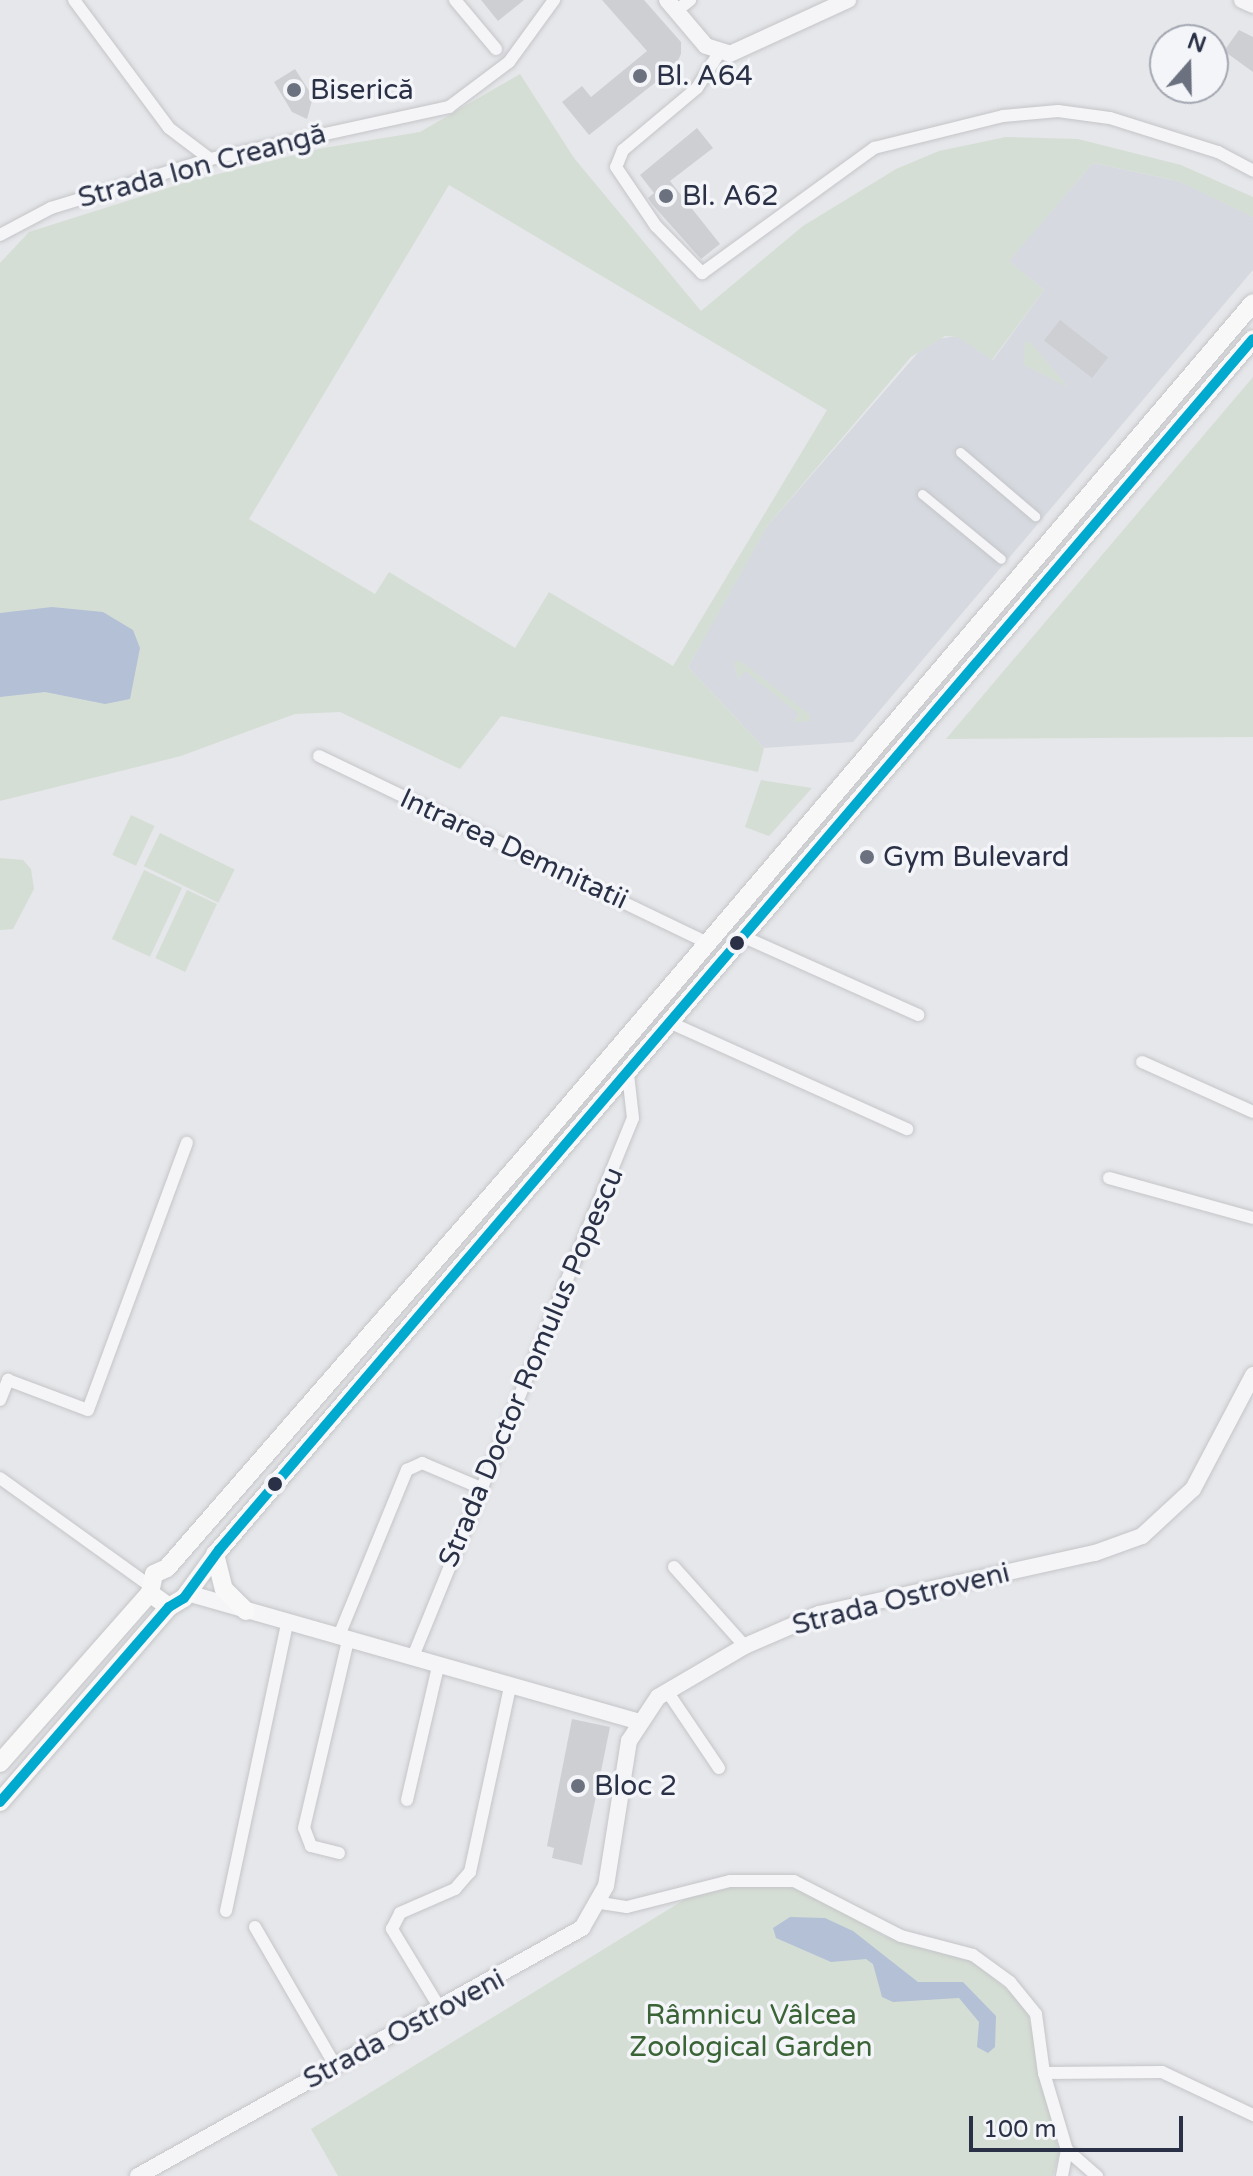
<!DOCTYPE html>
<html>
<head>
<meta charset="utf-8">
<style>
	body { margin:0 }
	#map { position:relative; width:1253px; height:2176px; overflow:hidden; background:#e6e7ea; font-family:"Varela Round",sans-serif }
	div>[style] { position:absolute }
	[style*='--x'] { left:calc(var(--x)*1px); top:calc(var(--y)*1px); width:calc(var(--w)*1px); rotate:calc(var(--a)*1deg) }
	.built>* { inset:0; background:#d6dae0 }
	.green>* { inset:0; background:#d5ded5; transform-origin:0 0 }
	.water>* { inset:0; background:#b3c0d6 }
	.building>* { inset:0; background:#cecfd3; transform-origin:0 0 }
	.roads { filter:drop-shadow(0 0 2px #c4c5c8) drop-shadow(0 0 2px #c4c5c8) }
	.pedestrian>* { height:9px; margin:-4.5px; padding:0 4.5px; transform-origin:4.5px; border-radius:4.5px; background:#f5f5f7 }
	.minor>* { height:12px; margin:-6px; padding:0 6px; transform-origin:6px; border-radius:6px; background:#f5f5f7 }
	.tertiary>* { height:16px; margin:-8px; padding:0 8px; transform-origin:8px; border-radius:8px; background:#f5f5f7 }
	.secondary>* { height:18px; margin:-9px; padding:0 9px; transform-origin:9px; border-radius:9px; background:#f8f8f8 }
	.bus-1>* { height:10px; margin:-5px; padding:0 5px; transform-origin:5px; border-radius:5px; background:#00a9ce }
	.dots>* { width:22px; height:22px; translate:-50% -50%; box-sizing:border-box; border:4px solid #f4f5f9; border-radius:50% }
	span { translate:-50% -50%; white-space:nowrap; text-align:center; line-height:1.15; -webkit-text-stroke:7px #f4f5f9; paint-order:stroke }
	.poi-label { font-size:28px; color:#2a3146 }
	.left { translate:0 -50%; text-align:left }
	.street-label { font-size:28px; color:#2a3146 }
	.park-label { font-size:28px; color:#3a6336 }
	.north { position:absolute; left:1149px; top:24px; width:80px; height:80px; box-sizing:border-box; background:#f4f5f9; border:2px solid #a3a7b1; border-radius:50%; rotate:20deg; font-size:22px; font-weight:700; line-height:32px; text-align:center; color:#2a3146 }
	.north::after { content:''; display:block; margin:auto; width:28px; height:36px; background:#6c717f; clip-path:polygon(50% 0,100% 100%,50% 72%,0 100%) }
	.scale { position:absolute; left:969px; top:2116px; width:214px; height:36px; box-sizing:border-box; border:4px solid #2a3146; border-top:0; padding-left:10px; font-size:24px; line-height:28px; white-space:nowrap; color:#2a3146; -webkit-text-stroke:6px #f4f5f9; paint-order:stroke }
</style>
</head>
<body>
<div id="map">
	<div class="built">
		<i style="clip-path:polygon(1093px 163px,1178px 181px,1240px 207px,1253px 217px,1253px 270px,853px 742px,764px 748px,688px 667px,746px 560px,768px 525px,929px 340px,958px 336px,993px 360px,1044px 290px,1008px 261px)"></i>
	</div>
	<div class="green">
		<i style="clip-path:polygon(evenodd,520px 74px,574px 158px,701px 311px,803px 226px,896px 169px,939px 151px,1006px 137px,1078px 139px,1181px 165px,1253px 197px,1253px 217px,1178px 181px,1093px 163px,1009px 261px,1044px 290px,992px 360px,958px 337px,945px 336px,911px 357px,768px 525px,688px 667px,764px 748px,758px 772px,501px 716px,460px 769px,340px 712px,295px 714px,181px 756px,0 801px,0 263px,29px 232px,190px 181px,323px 148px,420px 132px,520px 74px,449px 185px,827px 410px,673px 666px,549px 592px,515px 648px,389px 572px,375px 594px,249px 519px,449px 185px)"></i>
		<i style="clip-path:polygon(1025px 341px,1031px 343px,1068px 387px,1024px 365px)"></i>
		<i style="clip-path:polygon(1253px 377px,1253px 737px,946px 739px)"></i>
		<i style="clip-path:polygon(739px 660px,810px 715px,810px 721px,793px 722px,799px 714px,745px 671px,738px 679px,734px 663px)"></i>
		<i style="clip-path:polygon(761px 780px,812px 788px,769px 836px,745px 827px)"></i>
		<i style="left:131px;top:815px;width:26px;height:44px;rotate:25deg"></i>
		<i style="left:160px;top:833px;width:83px;height:37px;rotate:26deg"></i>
		<i style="clip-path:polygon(0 858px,23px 860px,31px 869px,34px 889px,13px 929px,0 930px)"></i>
		<i style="left:144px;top:870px;width:42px;height:76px;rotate:25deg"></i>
		<i style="left:187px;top:890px;width:33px;height:75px;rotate:25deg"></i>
		<i style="clip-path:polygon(738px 1885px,802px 1888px,884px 1936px,968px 1958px,1026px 2005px,1059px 2154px,1053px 2176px,338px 2176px,311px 2129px,687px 1898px)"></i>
	</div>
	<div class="water">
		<i style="clip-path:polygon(52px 607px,103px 612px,133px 630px,140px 648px,130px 699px,105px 704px,45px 692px,0 697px,0 613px)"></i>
		<i style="clip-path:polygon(790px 1917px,825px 1918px,853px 1931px,918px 1982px,963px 1982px,996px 2016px,995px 2047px,988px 2053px,977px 2047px,979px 2022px,959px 1998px,893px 2002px,882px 1997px,873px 1964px,866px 1959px,831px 1962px,776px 1938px,773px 1928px)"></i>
	</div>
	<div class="building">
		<i style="clip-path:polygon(481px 0,524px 0,498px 21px)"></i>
		<i style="clip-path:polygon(602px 0,644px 0,681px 42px,681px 54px,675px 67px,589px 135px,562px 102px,582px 86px,591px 97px,647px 51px)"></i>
		<i style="clip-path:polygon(1239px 30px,1253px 37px,1253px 72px,1224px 51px)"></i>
		<i style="clip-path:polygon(295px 69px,313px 97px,307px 119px,292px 112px,274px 82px)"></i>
		<i style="clip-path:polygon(697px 128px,713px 148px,670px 181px,720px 244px,701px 259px,652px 204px,648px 198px,654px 193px,640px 175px)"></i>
		<i style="left:1060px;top:320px;width:61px;height:26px;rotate:38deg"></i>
		<i style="clip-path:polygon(572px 1719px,610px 1727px,582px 1865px,552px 1858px,554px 1848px,547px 1846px)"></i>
	</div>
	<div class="roads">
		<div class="pedestrian">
			<i style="--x:960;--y:452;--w:99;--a:40.5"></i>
			<i style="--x:922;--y:494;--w:102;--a:39.4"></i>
		</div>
		<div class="minor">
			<i style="--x:74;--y:0;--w:159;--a:53.4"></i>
			<i style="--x:169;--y:128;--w:51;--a:37.1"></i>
			<i style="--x:455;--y:0;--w:64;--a:50.1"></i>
			<i style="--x:676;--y:11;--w:18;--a:-38"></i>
			<i style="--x:719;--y:53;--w:41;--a:122.2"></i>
			<i style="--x:697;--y:88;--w:97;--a:140"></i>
			<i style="--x:623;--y:150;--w:18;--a:112"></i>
			<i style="--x:616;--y:167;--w:71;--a:55.9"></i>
			<i style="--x:656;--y:226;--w:66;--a:45.6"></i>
			<i style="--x:702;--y:273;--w:213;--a:-36"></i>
			<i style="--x:874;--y:148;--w:133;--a:-13.9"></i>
			<i style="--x:1003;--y:116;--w:55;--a:-5.2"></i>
			<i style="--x:1058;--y:111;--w:52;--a:7.7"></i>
			<i style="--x:1110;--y:118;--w:113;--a:17.5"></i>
			<i style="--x:1218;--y:152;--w:40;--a:28"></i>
			<i style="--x:0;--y:235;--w:58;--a:-27.9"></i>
			<i style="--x:51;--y:208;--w:166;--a:-17.1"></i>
			<i style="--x:210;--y:159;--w:245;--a:-12.3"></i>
			<i style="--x:449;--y:107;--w:75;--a:-36.9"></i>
			<i style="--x:509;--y:62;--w:77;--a:-54"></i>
			<i style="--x:319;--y:756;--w:432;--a:25.7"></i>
			<i style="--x:744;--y:937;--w:191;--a:24.1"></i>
			<i style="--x:671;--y:1023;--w:259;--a:24.2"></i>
			<i style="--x:1142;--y:1062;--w:122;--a:24.2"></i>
			<i style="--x:1109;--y:1178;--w:149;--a:15.5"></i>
			<i style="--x:0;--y:1400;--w:22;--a:-68"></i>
			<i style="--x:8;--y:1380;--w:85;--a:20.6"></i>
			<i style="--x:88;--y:1410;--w:285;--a:-69.7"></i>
			<i style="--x:0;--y:1478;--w:183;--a:35.7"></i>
			<i style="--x:674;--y:1567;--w:106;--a:48.1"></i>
			<i style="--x:338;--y:1638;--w:182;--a:-67.7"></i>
			<i style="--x:407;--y:1470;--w:17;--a:-25"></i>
			<i style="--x:422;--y:1463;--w:64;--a:23"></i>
			<i style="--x:412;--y:1659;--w:584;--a:-67.78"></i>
			<i style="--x:633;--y:1118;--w:44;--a:-96.5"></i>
			<i style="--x:667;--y:1691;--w:93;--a:56"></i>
			<i style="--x:407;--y:1800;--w:137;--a:-76.9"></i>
			<i style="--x:339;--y:1853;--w:29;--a:-166"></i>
			<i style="--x:311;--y:1846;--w:19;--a:-111"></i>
			<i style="--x:304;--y:1828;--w:192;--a:-76.8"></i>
			<i style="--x:601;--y:1903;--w:26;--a:9"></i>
			<i style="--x:627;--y:1907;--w:106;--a:-14.2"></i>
			<i style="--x:730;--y:1881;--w:64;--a:0"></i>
			<i style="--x:794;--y:1881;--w:120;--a:27.2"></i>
			<i style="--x:901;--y:1936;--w:74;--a:14.8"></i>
			<i style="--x:973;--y:1955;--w:46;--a:36.1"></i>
			<i style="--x:1010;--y:1982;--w:41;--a:50.9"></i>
			<i style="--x:1036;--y:2014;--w:60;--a:82.3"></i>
			<i style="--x:1044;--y:2073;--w:80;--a:73.4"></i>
			<i style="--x:1067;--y:2150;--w:26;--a:101"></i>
			<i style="--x:226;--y:1911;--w:294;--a:-78"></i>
			<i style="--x:255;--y:1927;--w:162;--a:59.9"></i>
			<i style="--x:441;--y:2010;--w:95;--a:-121.2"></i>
			<i style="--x:392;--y:1929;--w:18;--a:-63"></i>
			<i style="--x:400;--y:1913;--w:60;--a:-23.6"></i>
			<i style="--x:455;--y:1889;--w:23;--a:-49"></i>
			<i style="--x:470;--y:1872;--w:189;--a:-77.8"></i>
			<i style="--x:1044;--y:2073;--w:118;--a:-0.5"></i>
			<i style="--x:1162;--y:2072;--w:101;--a:25.3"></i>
			<i style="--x:1067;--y:2150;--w:40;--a:41"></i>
		</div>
		<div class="tertiary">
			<i style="--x:667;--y:0;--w:60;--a:49.7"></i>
			<i style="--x:706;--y:46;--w:25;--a:18"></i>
			<i style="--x:730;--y:54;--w:130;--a:-24.6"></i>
			<i style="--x:1242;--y:0;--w:12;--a:24"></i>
			<i style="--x:187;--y:1593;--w:468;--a:15.9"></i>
			<i style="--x:138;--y:2176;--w:509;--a:-29.19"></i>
			<i style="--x:582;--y:1928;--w:48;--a:-60.3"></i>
			<i style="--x:606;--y:1886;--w:147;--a:-81"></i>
			<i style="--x:629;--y:1741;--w:53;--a:-56.6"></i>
			<i style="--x:658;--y:1697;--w:101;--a:-30.4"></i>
			<i style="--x:745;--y:1646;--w:81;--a:-23.4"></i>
			<i style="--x:819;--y:1614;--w:283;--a:-12.5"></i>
			<i style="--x:1095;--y:1553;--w:50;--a:-19.9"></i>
			<i style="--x:1142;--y:1536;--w:69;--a:-42.7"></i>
			<i style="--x:1193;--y:1489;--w:129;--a:-62.2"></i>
		</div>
		<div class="secondary">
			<i style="--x:215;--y:1554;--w:36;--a:76"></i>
			<i style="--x:224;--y:1589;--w:31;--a:45"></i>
			<i style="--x:169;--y:1607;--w:24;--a:-144"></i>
			<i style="--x:150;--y:1593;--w:19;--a:-78"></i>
			<i style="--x:154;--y:1574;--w:14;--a:-25"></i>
			<i style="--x:167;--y:1568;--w:565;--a:-48.95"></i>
			<i style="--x:538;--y:1142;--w:1102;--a:-49.56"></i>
			<i style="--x:0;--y:1763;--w:227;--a:-48.6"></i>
			<i style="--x:0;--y:1802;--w:258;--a:-49.1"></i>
			<i style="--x:169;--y:1607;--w:17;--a:-31"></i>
			<i style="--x:184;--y:1598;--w:59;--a:-53.9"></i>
			<i style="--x:219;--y:1550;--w:1592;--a:-49.51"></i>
		</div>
	</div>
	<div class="bus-1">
		<i style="--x:0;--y:1802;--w:258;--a:-49.1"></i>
		<i style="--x:169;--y:1607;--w:17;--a:-31"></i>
		<i style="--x:184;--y:1598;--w:59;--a:-53.9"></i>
		<i style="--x:219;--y:1550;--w:1592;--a:-49.51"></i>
	</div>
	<div class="dots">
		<i style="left:640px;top:76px;background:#6c717f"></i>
		<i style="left:294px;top:90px;background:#6c717f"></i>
		<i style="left:666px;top:196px;background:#6c717f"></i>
		<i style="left:867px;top:857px;background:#6c717f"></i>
		<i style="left:737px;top:943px;background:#2a3146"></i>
		<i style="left:275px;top:1484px;background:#2a3146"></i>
		<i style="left:578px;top:1786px;background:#6c717f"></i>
	</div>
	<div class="poi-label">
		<span class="left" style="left:656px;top:76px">Bl. A64</span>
		<span class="left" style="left:310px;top:90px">Biserică</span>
		<span class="left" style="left:682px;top:196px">Bl. A62</span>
		<span class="left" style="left:883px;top:857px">Gym Bulevard</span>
		<span class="left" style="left:594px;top:1786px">Bloc 2</span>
	</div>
	<div class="street-label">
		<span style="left:202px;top:166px;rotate:-15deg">Strada Ion Creangă</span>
		<span style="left:514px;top:849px;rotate:25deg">Intrarea Demnitatii</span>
		<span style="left:531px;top:1367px;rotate:-67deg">Strada Doctor Romulus Popescu</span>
		<span style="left:901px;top:1599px;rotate:-14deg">Strada Ostroveni</span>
		<span style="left:404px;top:2029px;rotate:-28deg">Strada Ostroveni</span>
	</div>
	<div class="park-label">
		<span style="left:751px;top:2031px">Râmnicu Vâlcea<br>Zoological Garden</span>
	</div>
	<div class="north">N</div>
	<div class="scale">100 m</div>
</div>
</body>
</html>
